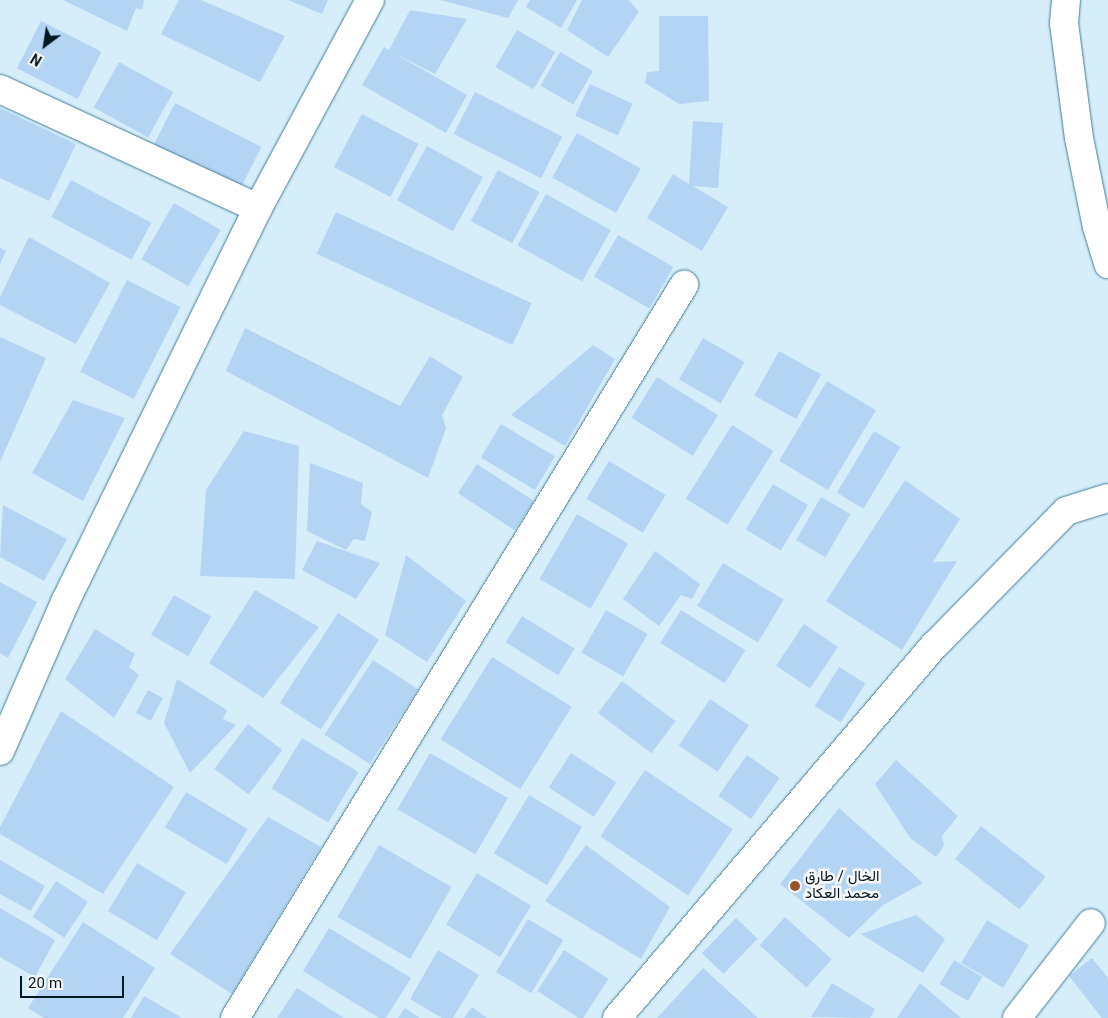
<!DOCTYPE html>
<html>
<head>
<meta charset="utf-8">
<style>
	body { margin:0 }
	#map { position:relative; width:1108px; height:1018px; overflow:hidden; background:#d6eefa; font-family:Georgia,Vazirmatn,serif }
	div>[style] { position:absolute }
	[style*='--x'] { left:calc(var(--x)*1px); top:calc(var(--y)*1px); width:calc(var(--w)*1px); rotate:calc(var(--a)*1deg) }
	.building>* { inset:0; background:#b4d4f4; transform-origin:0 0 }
	.roads { filter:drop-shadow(0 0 1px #3f7d98) drop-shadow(0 0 1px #3f7d98) }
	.minor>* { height:28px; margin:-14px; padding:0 14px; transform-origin:14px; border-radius:14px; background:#fff }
	.dots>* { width:14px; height:14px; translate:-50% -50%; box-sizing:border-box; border:2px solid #f7f7f7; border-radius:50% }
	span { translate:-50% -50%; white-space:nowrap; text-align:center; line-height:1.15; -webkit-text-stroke:5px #f7f7f7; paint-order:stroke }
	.poi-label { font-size:15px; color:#001822 }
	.left { translate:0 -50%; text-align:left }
	.north { position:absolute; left:20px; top:20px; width:50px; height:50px; -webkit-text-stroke:4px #f7f7f7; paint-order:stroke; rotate:211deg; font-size:14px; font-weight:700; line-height:20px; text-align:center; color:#001822 }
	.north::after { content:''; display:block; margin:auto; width:18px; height:22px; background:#001822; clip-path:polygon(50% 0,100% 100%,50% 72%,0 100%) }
	.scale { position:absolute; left:20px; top:976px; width:104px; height:22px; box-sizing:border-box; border:2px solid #001822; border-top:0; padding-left:6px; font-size:15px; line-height:18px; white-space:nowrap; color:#001822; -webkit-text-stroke:4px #f7f7f7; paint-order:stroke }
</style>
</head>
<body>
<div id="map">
	<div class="building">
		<i style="clip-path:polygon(63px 0,144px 0,142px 10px,136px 8px,127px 31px)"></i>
		<i style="clip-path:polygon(179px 0,201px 0,285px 36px,260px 82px,161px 34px)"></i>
		<i style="clip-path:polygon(288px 0,328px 0,322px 14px)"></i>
		<i style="clip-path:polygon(440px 0,518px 0,508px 18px)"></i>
		<i style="clip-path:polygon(530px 0,577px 0,561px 28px,526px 7px)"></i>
		<i style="clip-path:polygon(582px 0,629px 0,639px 12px,608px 57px,567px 30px)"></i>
		<i style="clip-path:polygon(410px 10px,467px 19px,435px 74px,394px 53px,467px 95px,446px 133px,362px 85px,384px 47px,389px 50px)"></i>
		<i style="clip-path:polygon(659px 16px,708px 16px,709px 101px,679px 104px,645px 83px,647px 72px,659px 71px)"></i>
		<i style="left:41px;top:21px;width:68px;height:53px;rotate:27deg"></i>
		<i style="left:517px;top:30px;width:44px;height:43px;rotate:30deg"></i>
		<i style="left:560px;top:52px;width:38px;height:39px;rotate:30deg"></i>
		<i style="left:119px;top:62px;width:62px;height:52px;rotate:29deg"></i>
		<i style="left:590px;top:84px;width:47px;height:35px;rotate:25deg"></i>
		<i style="left:475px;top:92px;width:98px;height:47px;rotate:27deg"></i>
		<i style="left:175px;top:103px;width:97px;height:53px;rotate:27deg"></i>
		<i style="clip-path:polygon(0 108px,76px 144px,49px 201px,0 178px)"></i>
		<i style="left:362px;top:114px;width:64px;height:60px;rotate:28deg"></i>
		<i style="clip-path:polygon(693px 121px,723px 123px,718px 188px,693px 186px,728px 207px,702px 251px,647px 218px,673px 174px,689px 184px)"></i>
		<i style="left:577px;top:133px;width:73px;height:51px;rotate:29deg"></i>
		<i style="left:427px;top:146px;width:64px;height:62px;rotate:29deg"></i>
		<i style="left:498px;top:170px;width:47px;height:58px;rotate:28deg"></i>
		<i style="left:71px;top:180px;width:91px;height:42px;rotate:28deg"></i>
		<i style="left:546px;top:194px;width:74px;height:59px;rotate:29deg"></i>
		<i style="left:174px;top:203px;width:54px;height:65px;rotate:30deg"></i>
		<i style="left:336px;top:212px;width:216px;height:46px;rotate:25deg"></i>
		<i style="left:618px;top:235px;width:64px;height:48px;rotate:30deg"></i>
		<i style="clip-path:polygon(29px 237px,110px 283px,76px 344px,0 305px,0 297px)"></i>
		<i style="clip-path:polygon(0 248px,6px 251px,0 264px)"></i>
		<i style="left:127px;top:280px;width:60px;height:103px;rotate:27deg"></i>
		<i style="clip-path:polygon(245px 328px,400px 406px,430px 356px,463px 377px,442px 415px,446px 428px,428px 478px,226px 371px)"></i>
		<i style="clip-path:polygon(0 337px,46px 358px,0 462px)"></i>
		<i style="left:703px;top:338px;width:48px;height:48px;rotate:30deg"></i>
		<i style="clip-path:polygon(593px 345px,615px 359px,565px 446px,511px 415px)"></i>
		<i style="left:779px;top:351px;width:48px;height:51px;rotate:29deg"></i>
		<i style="left:657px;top:377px;width:72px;height:48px;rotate:32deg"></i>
		<i style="left:827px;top:381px;width:57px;height:93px;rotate:31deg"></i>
		<i style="clip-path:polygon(73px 400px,125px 418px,83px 501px,32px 473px)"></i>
		<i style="left:501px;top:424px;width:63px;height:39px;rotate:31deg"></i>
		<i style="left:732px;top:425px;width:49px;height:87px;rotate:32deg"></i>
		<i style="clip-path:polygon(244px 431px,299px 446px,295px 579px,200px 576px,206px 490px)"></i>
		<i style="left:874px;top:431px;width:31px;height:72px;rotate:31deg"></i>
		<i style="left:609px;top:461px;width:66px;height:44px;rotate:31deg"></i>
		<i style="clip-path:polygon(310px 463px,363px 483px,361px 504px,372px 512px,365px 541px,354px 539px,346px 550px,307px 531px)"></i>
		<i style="left:477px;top:464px;width:68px;height:35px;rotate:33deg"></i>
		<i style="clip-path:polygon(905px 480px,960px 519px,933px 562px,957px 561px,902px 650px,826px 601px)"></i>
		<i style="left:773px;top:484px;width:41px;height:53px;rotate:31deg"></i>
		<i style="left:821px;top:497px;width:34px;height:50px;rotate:30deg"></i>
		<i style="clip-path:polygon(3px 505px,67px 539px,44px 581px,0 557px)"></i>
		<i style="left:577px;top:514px;width:59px;height:75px;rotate:30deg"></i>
		<i style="clip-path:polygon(317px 541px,380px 563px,356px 599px,302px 570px)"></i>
		<i style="clip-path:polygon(655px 551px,700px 584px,692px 599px,681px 595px,659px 626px,623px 599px)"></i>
		<i style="clip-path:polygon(406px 555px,466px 601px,427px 662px,385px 635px)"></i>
		<i style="left:723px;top:563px;width:71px;height:50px;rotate:31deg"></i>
		<i style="clip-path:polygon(0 582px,37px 602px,8px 658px,0 653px)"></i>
		<i style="clip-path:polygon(255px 590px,319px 627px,263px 698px,209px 663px)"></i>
		<i style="left:174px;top:595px;width:43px;height:46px;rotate:30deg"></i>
		<i style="left:606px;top:610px;width:48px;height:49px;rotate:30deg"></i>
		<i style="left:681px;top:610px;width:76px;height:39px;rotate:32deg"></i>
		<i style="left:338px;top:613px;width:49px;height:107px;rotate:33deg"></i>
		<i style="left:522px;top:616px;width:62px;height:31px;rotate:32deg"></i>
		<i style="left:804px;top:624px;width:41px;height:50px;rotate:34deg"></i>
		<i style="clip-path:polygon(95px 629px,135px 654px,129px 667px,139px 675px,114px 718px,65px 679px)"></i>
		<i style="left:492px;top:657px;width:94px;height:97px;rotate:32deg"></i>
		<i style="left:373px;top:660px;width:54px;height:89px;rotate:33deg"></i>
		<i style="left:839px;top:667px;width:31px;height:46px;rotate:32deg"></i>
		<i style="clip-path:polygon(177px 679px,227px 710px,223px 719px,236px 725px,190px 773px,164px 723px)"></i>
		<i style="left:622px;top:681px;width:67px;height:40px;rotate:37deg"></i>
		<i style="left:148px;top:690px;width:17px;height:26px;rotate:28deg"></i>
		<i style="left:710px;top:699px;width:47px;height:56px;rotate:34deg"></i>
		<i style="clip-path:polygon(61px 711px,174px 787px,103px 894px,0 834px,0 827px)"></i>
		<i style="left:248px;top:724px;width:43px;height:56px;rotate:37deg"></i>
		<i style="left:302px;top:738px;width:66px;height:59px;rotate:31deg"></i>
		<i style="left:430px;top:753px;width:90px;height:65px;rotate:30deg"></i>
		<i style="left:571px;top:753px;width:54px;height:41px;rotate:33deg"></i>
		<i style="left:747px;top:755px;width:40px;height:50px;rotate:35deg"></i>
		<i style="clip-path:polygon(896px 760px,958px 816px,942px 836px,944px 846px,936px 857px,910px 838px,875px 784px)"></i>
		<i style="left:645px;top:770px;width:106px;height:80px;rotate:34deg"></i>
		<i style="left:186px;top:792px;width:72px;height:41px;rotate:31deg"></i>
		<i style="left:529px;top:795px;width:62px;height:68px;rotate:31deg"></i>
		<i style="clip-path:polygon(839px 808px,923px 883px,883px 905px,849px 938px,780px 884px)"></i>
		<i style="clip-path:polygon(268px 817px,321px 847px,232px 994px,170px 954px)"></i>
		<i style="left:981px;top:826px;width:82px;height:42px;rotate:38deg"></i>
		<i style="left:379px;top:845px;width:84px;height:83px;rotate:30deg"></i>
		<i style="clip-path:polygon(586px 845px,670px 907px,641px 959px,545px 901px)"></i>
		<i style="clip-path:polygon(0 860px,45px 886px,31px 911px,0 894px)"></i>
		<i style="left:137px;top:863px;width:57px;height:56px;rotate:31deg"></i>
		<i style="left:477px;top:873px;width:63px;height:60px;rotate:31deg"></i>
		<i style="left:56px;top:881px;width:38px;height:43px;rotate:33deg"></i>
		<i style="clip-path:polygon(0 908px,55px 940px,35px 977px,0 957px)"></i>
		<i style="clip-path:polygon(916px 915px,945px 939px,923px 973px,861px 934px)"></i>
		<i style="left:785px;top:917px;width:63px;height:38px;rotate:42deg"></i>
		<i style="left:736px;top:918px;width:30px;height:49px;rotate:44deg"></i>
		<i style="left:528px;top:919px;width:41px;height:62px;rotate:31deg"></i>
		<i style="left:987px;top:920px;width:49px;height:50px;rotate:31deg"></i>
		<i style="clip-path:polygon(83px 922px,155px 968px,123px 1018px,44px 1018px,28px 1008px)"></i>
		<i style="clip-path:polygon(329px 928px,411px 978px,386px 1018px,379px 1018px,303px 971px)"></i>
		<i style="clip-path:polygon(438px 950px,479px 975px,453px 1018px,442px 1018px,410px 999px)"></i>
		<i style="left:564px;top:950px;width:53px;height:49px;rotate:33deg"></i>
		<i style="clip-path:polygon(1092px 958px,1108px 978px,1108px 1018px,1102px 1018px,1069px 976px)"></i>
		<i style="left:954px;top:960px;width:33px;height:28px;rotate:31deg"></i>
		<i style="clip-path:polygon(703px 968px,758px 1018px,657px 1018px)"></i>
		<i style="clip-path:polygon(832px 983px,875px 1009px,870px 1018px,811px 1017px)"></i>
		<i style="clip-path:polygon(920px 983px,961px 1018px,897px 1018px)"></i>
		<i style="clip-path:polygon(297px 988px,344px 1018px,277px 1018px)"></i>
		<i style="clip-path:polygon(144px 996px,182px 1018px,131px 1018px)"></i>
		<i style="clip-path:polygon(472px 1007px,487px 1018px,464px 1018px)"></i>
		<i style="clip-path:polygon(405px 1008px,420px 1018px,398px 1018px)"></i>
	</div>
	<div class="roads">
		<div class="minor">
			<i style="--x:1066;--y:0;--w:23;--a:95"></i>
			<i style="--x:1064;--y:23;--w:116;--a:82.6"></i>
			<i style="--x:1079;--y:138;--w:91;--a:78.6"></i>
			<i style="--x:1097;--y:227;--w:39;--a:73"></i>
			<i style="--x:0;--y:89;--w:284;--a:24.8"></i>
			<i style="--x:0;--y:751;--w:163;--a:-66.4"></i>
			<i style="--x:65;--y:602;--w:439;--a:-63.9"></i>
			<i style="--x:258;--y:208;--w:236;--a:-61.7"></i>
			<i style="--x:235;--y:1018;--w:860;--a:-58.51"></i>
			<i style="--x:617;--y:1018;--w:490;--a:-49.6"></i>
			<i style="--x:935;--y:645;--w:187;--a:-45.6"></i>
			<i style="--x:1066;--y:511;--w:44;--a:-17.2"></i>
			<i style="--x:1017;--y:1018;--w:120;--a:-52.1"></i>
		</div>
	</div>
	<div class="dots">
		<i style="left:795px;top:886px;background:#99532a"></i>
	</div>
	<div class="poi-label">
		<span class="left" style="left:805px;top:886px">الخال / طارق<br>محمد العكاد</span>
	</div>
	<div class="north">N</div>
	<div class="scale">20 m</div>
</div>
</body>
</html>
